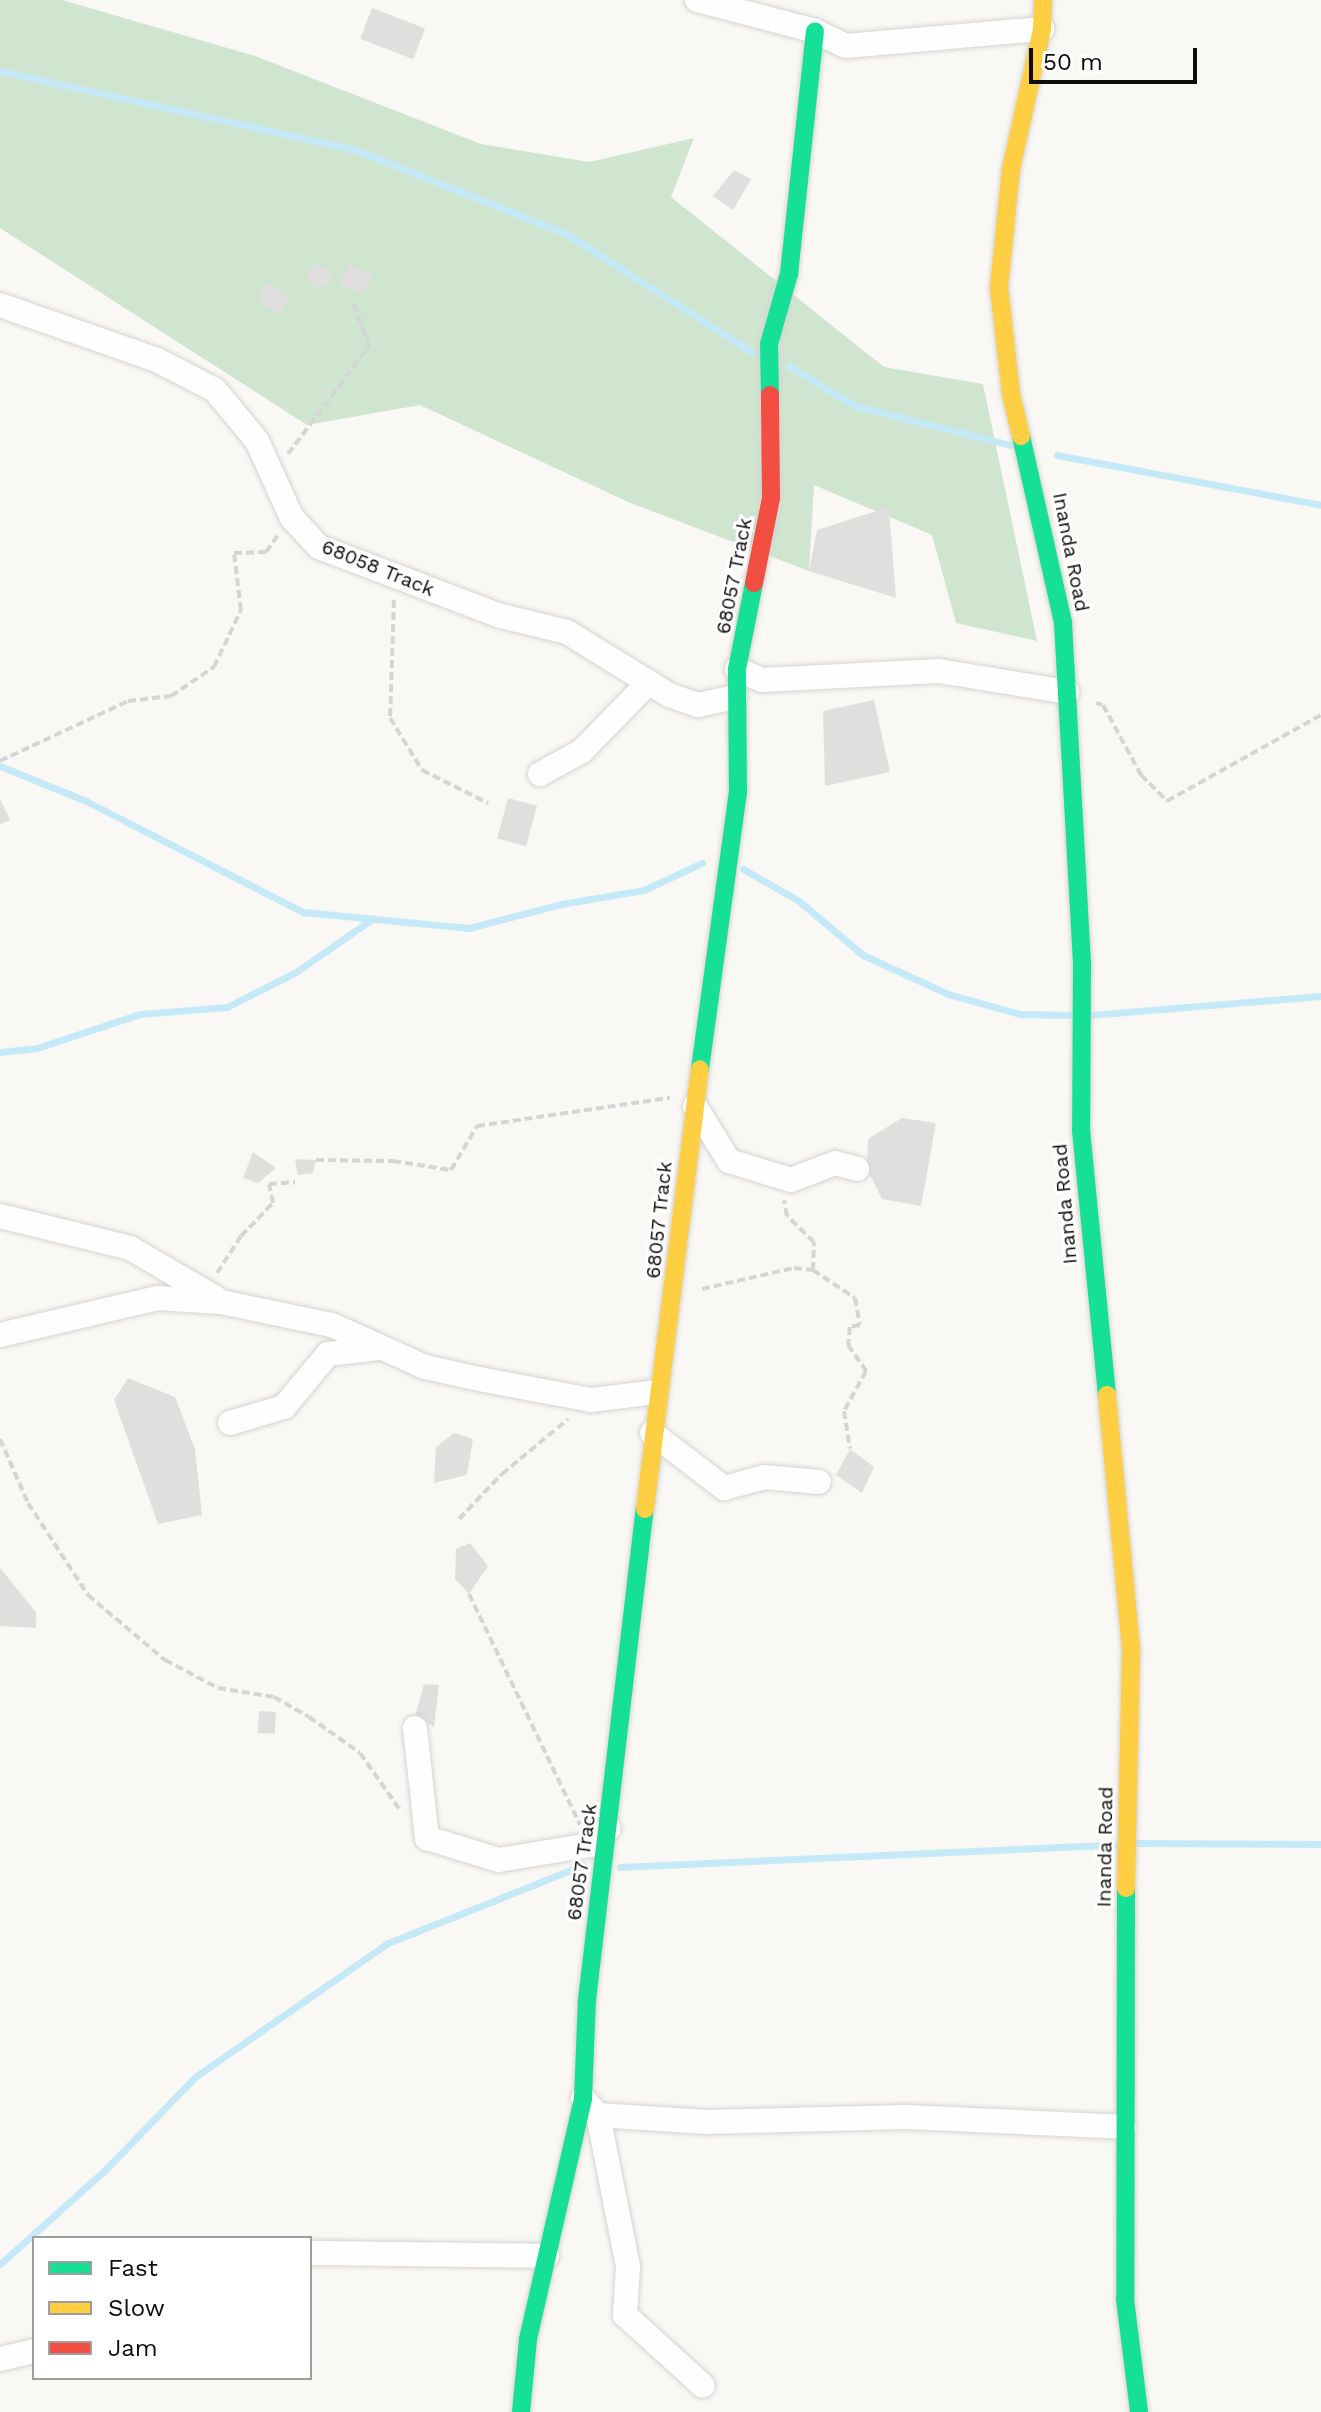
<!DOCTYPE html>
<html>
<head>
<meta charset="utf-8">
<style>
	body { margin:0 }
	#map { position:relative; width:1321px; height:2412px; overflow:hidden; background:#faf8f5; font-family:"Work Sans",sans-serif }
	div>[style] { position:absolute }
	[style*='--x'] { left:calc(var(--x)*1px); top:calc(var(--y)*1px); width:calc(var(--w)*1px); rotate:calc(var(--a)*1deg) }
	.green>* { inset:0; background:#cfe5cf }
	.stream>* { height:7px; margin:-3.5px; padding:0 3.5px; transform-origin:3.5px; border-radius:3.5px; background:#c6e9f7 }
	.building>* { inset:0; background:#e1dfdd; transform-origin:0 0 }
	.round { border-radius:50% }
	.path>* { height:4px; margin-top:-2px; transform-origin:0; background:repeating-linear-gradient(90deg,#d5d5d5 0 8px,transparent 0 12px) }
	.roads { filter:drop-shadow(0 0 2px #d5d3d1) drop-shadow(0 0 2px #d5d3d1) }
	.street>* { height:24px; margin:-12px; padding:0 12px; transform-origin:12px; border-radius:12px; background:#fefefe }
	.fast>* { height:18px; margin:-9px; padding:0 9px; transform-origin:9px; border-radius:9px; background:#16e098 }
	.slow>* { height:18px; margin:-9px; padding:0 9px; transform-origin:9px; border-radius:9px; background:#ffcf43 }
	.jam>* { height:18px; margin:-9px; padding:0 9px; transform-origin:9px; border-radius:9px; background:#f24e42 }
	span { translate:-50% -50%; white-space:nowrap; text-align:center; line-height:1.15; -webkit-text-stroke:6px #fff; paint-order:stroke }
	.street-label { font-size:20px; color:#0e0d0b }
	.legend { position:absolute; left:32px; top:2236px; width:280px; height:144px; box-sizing:border-box; background:#fff; border:2px solid #9f9e9d; margin:0; padding:10px 14px; list-style:none; font-size:24px; color:#0e0d0b }
	.legend li { display:flex; align-items:center; gap:16px; height:40px }
	.legend b { width:40px; border:2px solid #9f9e9d }
	.scale { position:absolute; left:1029px; top:48px; width:168px; height:36px; box-sizing:border-box; border:4px solid #0e0d0b; border-top:0; padding-left:10px; font-size:24px; line-height:28px; white-space:nowrap; color:#0e0d0b; -webkit-text-stroke:6px #fff; paint-order:stroke }
</style>
</head>
<body>
<div id="map">
	<div class="green">
		<i style="clip-path:polygon(0 0,62px 0,255px 56px,481px 144px,589px 162px,694px 138px,671px 197px,884px 367px,983px 384px,1037px 641px,956px 623px,932px 535px,814px 485px,809px 571px,628px 502px,420px 405px,307px 425px,0 228px)"></i>
	</div>
	<div class="stream">
		<i style="--x:0;--y:71;--w:365;--a:12.5"></i>
		<i style="--x:356;--y:150;--w:225;--a:21.7"></i>
		<i style="--x:565;--y:233;--w:222;--a:32.5"></i>
		<i style="--x:789;--y:366;--w:77;--a:31.2"></i>
		<i style="--x:855;--y:406;--w:160;--a:14.1"></i>
		<i style="--x:1057;--y:455;--w:269;--a:10.7"></i>
		<i style="--x:0;--y:766;--w:93;--a:22.1"></i>
		<i style="--x:86;--y:801;--w:244;--a:27.1"></i>
		<i style="--x:303;--y:912;--w:167;--a:5.5"></i>
		<i style="--x:469;--y:928;--w:95;--a:-14.6"></i>
		<i style="--x:561;--y:904;--w:84;--a:-9.6"></i>
		<i style="--x:644;--y:890;--w:64;--a:-25"></i>
		<i style="--x:743;--y:869;--w:64;--a:29.7"></i>
		<i style="--x:799;--y:901;--w:84;--a:40.2"></i>
		<i style="--x:863;--y:955;--w:94;--a:24.6"></i>
		<i style="--x:948;--y:994;--w:75;--a:15.5"></i>
		<i style="--x:1020;--y:1014;--w:53;--a:1.1"></i>
		<i style="--x:1090;--y:1015;--w:232;--a:-4.7"></i>
		<i style="--x:0;--y:1052;--w:37;--a:-6"></i>
		<i style="--x:37;--y:1048;--w:108;--a:-18.3"></i>
		<i style="--x:140;--y:1014;--w:87;--a:-4.6"></i>
		<i style="--x:227;--y:1007;--w:77;--a:-26.9"></i>
		<i style="--x:296;--y:972;--w:93;--a:-34.9"></i>
		<i style="--x:1137;--y:1843;--w:184;--a:0.3"></i>
		<i style="--x:620;--y:1867;--w:498;--a:-2.6"></i>
		<i style="--x:0;--y:2264;--w:140;--a:-41.8"></i>
		<i style="--x:104;--y:2171;--w:131;--a:-45.9"></i>
		<i style="--x:195;--y:2077;--w:235;--a:-34.8"></i>
		<i style="--x:388;--y:1943;--w:210;--a:-21.8"></i>
	</div>
	<div class="building">
		<i style="left:372px;top:8px;width:57px;height:33px;rotate:21deg"></i>
		<i style="clip-path:polygon(734px 170px,751px 179px,733px 210px,713px 196px)"></i>
		<i style="left:348px;top:264px;width:26px;height:22px;rotate:21deg"></i>
		<i class="round" style="left:308px;top:265px;width:22px;height:22px"></i>
		<i style="left:267px;top:283px;width:28px;height:19px;rotate:35deg"></i>
		<i style="clip-path:polygon(889px 507px,896px 598px,809px 571px,817px 530px)"></i>
		<i style="clip-path:polygon(874px 700px,890px 772px,825px 786px,823px 711px)"></i>
		<i style="left:508px;top:798px;width:30px;height:42px;rotate:15deg"></i>
		<i style="clip-path:polygon(0 799px,10px 820px,0 824px)"></i>
		<i style="clip-path:polygon(902px 1118px,936px 1123px,921px 1206px,882px 1199px,867px 1169px,868px 1139px)"></i>
		<i style="clip-path:polygon(253px 1152px,276px 1168px,258px 1183px,243px 1178px)"></i>
		<i style="clip-path:polygon(295px 1159px,316px 1160px,313px 1173px,298px 1175px)"></i>
		<i style="clip-path:polygon(128px 1378px,175px 1397px,195px 1449px,202px 1515px,158px 1524px,114px 1400px)"></i>
		<i style="clip-path:polygon(454px 1433px,473px 1439px,467px 1475px,434px 1483px,436px 1447px)"></i>
		<i style="clip-path:polygon(850px 1449px,874px 1467px,862px 1493px,836px 1475px)"></i>
		<i style="clip-path:polygon(470px 1543px,488px 1566px,469px 1594px,455px 1579px,456px 1549px)"></i>
		<i style="clip-path:polygon(0 1568px,36px 1612px,36px 1628px,0 1626px)"></i>
		<i style="clip-path:polygon(424px 1684px,439px 1685px,434px 1727px,415px 1716px)"></i>
		<i style="left:259px;top:1711px;width:17px;height:22px;rotate:3deg"></i>
	</div>
	<div class="path">
		<i style="--x:288;--y:454;--w:135;--a:-53.1"></i>
		<i style="--x:369;--y:346;--w:47;--a:-110"></i>
		<i style="--x:394;--y:600;--w:118;--a:91.9"></i>
		<i style="--x:390;--y:718;--w:61;--a:58.4"></i>
		<i style="--x:422;--y:770;--w:74;--a:26.6"></i>
		<i style="--x:1096;--y:703;--w:7;--a:16"></i>
		<i style="--x:1103;--y:705;--w:80;--a:61.5"></i>
		<i style="--x:1141;--y:775;--w:37;--a:45"></i>
		<i style="--x:1167;--y:801;--w:176;--a:-29.2"></i>
		<i style="--x:0;--y:761;--w:141;--a:-25.1"></i>
		<i style="--x:128;--y:701;--w:43;--a:-6.6"></i>
		<i style="--x:171;--y:696;--w:52;--a:-34"></i>
		<i style="--x:214;--y:667;--w:63;--a:-64.7"></i>
		<i style="--x:241;--y:610;--w:57;--a:-97"></i>
		<i style="--x:234;--y:553;--w:32;--a:-2"></i>
		<i style="--x:266;--y:552;--w:21;--a:-55"></i>
		<i style="--x:316;--y:1160;--w:77;--a:0.7"></i>
		<i style="--x:393;--y:1161;--w:59;--a:8.8"></i>
		<i style="--x:451;--y:1170;--w:51;--a:-59.4"></i>
		<i style="--x:477;--y:1126;--w:195;--a:-8.3"></i>
		<i style="--x:813;--y:1270;--w:50;--a:33.7"></i>
		<i style="--x:855;--y:1298;--w:27;--a:80"></i>
		<i style="--x:860;--y:1325;--w:10;--a:169"></i>
		<i style="--x:850;--y:1327;--w:18;--a:96"></i>
		<i style="--x:848;--y:1345;--w:32;--a:55"></i>
		<i style="--x:866;--y:1371;--w:46;--a:118.8"></i>
		<i style="--x:844;--y:1411;--w:38;--a:81"></i>
		<i style="--x:217;--y:1273;--w:44;--a:-57"></i>
		<i style="--x:241;--y:1236;--w:46;--a:-45.9"></i>
		<i style="--x:273;--y:1203;--w:19;--a:-102"></i>
		<i style="--x:269;--y:1184;--w:26;--a:-4"></i>
		<i style="--x:702;--y:1289;--w:94;--a:-12.9"></i>
		<i style="--x:794;--y:1268;--w:19;--a:6"></i>
		<i style="--x:813;--y:1270;--w:28;--a:-88"></i>
		<i style="--x:814;--y:1242;--w:37;--a:-136"></i>
		<i style="--x:787;--y:1216;--w:16;--a:-101"></i>
		<i style="--x:0;--y:1439;--w:70;--a:66.4"></i>
		<i style="--x:28;--y:1503;--w:110;--a:56.9"></i>
		<i style="--x:88;--y:1595;--w:101;--a:40.2"></i>
		<i style="--x:165;--y:1660;--w:60;--a:27.8"></i>
		<i style="--x:218;--y:1688;--w:57;--a:9.1"></i>
		<i style="--x:274;--y:1697;--w:40;--a:29.7"></i>
		<i style="--x:309;--y:1717;--w:62;--a:35.2"></i>
		<i style="--x:360;--y:1753;--w:70;--a:54.9"></i>
		<i style="--x:459;--y:1519;--w:62;--a:-46.3"></i>
		<i style="--x:502;--y:1474;--w:86;--a:-39.8"></i>
		<i style="--x:469;--y:1594;--w:256;--a:64.3"></i>
	</div>
	<div class="roads">
		<div class="street">
			<i style="--x:697;--y:0;--w:122;--a:14.7"></i>
			<i style="--x:815;--y:31;--w:34;--a:26"></i>
			<i style="--x:846;--y:46;--w:197;--a:-5"></i>
			<i style="--x:0;--y:305;--w:166;--a:19.3"></i>
			<i style="--x:157;--y:360;--w:65;--a:27.3"></i>
			<i style="--x:215;--y:390;--w:66;--a:50.5"></i>
			<i style="--x:257;--y:441;--w:85;--a:65.6"></i>
			<i style="--x:292;--y:518;--w:40;--a:47"></i>
			<i style="--x:319;--y:547;--w:195;--a:20.8"></i>
			<i style="--x:501;--y:616;--w:68;--a:13.6"></i>
			<i style="--x:567;--y:632;--w:120;--a:31.7"></i>
			<i style="--x:669;--y:695;--w:31;--a:19"></i>
			<i style="--x:698;--y:705;--w:38;--a:-12"></i>
			<i style="--x:737;--y:669;--w:27;--a:24"></i>
			<i style="--x:762;--y:680;--w:177;--a:-2.9"></i>
			<i style="--x:939;--y:671;--w:130;--a:9.3"></i>
			<i style="--x:540;--y:774;--w:48;--a:-28.7"></i>
			<i style="--x:582;--y:751;--w:95;--a:-45.9"></i>
			<i style="--x:695;--y:1106;--w:65;--a:58.3"></i>
			<i style="--x:729;--y:1161;--w:65;--a:17"></i>
			<i style="--x:791;--y:1180;--w:47;--a:-21.1"></i>
			<i style="--x:835;--y:1163;--w:23;--a:15"></i>
			<i style="--x:0;--y:1216;--w:134;--a:13.8"></i>
			<i style="--x:130;--y:1248;--w:99;--a:30.2"></i>
			<i style="--x:0;--y:1335;--w:162;--a:-13.2"></i>
			<i style="--x:158;--y:1298;--w:63;--a:3.6"></i>
			<i style="--x:221;--y:1302;--w:113;--a:11.7"></i>
			<i style="--x:332;--y:1325;--w:102;--a:24.3"></i>
			<i style="--x:425;--y:1367;--w:55;--a:12.5"></i>
			<i style="--x:479;--y:1379;--w:114;--a:10.6"></i>
			<i style="--x:591;--y:1400;--w:65;--a:-7"></i>
			<i style="--x:230;--y:1423;--w:56;--a:-16.5"></i>
			<i style="--x:284;--y:1407;--w:69;--a:-50.3"></i>
			<i style="--x:328;--y:1354;--w:50;--a:-6.8"></i>
			<i style="--x:652;--y:1433;--w:91;--a:37.4"></i>
			<i style="--x:724;--y:1488;--w:42;--a:-15"></i>
			<i style="--x:765;--y:1477;--w:54;--a:5.3"></i>
			<i style="--x:415;--y:1728;--w:111;--a:83.8"></i>
			<i style="--x:427;--y:1838;--w:75;--a:17"></i>
			<i style="--x:499;--y:1860;--w:92;--a:-9.4"></i>
			<i style="--x:590;--y:1845;--w:25;--a:-42"></i>
			<i style="--x:583;--y:2098;--w:23;--a:49"></i>
			<i style="--x:598;--y:2115;--w:108;--a:3.7"></i>
			<i style="--x:706;--y:2122;--w:201;--a:-1.4"></i>
			<i style="--x:907;--y:2117;--w:217;--a:2.6"></i>
			<i style="--x:598;--y:2115;--w:155;--a:78.8"></i>
			<i style="--x:628;--y:2267;--w:48;--a:93.6"></i>
			<i style="--x:625;--y:2315;--w:105;--a:42.3"></i>
			<i style="--x:310;--y:2253;--w:237;--a:0.7"></i>
			<i style="--x:0;--y:2359;--w:35;--a:-13"></i>
		</div>
		<div class="fast">
			<i style="--x:770;--y:395;--w:51;--a:-91.1"></i>
			<i style="--x:769;--y:344;--w:73;--a:-74.1"></i>
			<i style="--x:789;--y:274;--w:244;--a:-83.9"></i>
			<i style="--x:1021;--y:436;--w:192;--a:77.3"></i>
			<i style="--x:1063;--y:623;--w:341;--a:86.8"></i>
			<i style="--x:1082;--y:963;--w:167;--a:90.3"></i>
			<i style="--x:1081;--y:1130;--w:266;--a:84.4"></i>
			<i style="--x:700;--y:1069;--w:279;--a:-82.2"></i>
			<i style="--x:738;--y:793;--w:124;--a:-90.5"></i>
			<i style="--x:737;--y:669;--w:88;--a:-78.8"></i>
			<i style="--x:1126;--y:1888;--w:411;--a:90.1"></i>
			<i style="--x:1125;--y:2299;--w:114;--a:82.9"></i>
			<i style="--x:521;--y:2412;--w:73;--a:-84.5"></i>
			<i style="--x:528;--y:2339;--w:247;--a:-77.1"></i>
			<i style="--x:583;--y:2098;--w:98;--a:-87.7"></i>
			<i style="--x:587;--y:2000;--w:494;--a:-83.3"></i>
		</div>
		<div class="slow">
			<i style="--x:1021;--y:436;--w:43;--a:-103.4"></i>
			<i style="--x:1011;--y:394;--w:108;--a:-96.4"></i>
			<i style="--x:999;--y:287;--w:119;--a:-84.2"></i>
			<i style="--x:1011;--y:169;--w:143;--a:-77.5"></i>
			<i style="--x:1042;--y:29;--w:29;--a:-88"></i>
			<i style="--x:1107;--y:1395;--w:255;--a:84.6"></i>
			<i style="--x:1131;--y:1649;--w:239;--a:91.2"></i>
			<i style="--x:645;--y:1509;--w:443;--a:-82.9"></i>
		</div>
		<div class="jam">
			<i style="--x:754;--y:583;--w:87;--a:-78.7"></i>
			<i style="--x:771;--y:498;--w:103;--a:-90.6"></i>
		</div>
	</div>
	<div class="street-label">
		<span style="left:1071px;top:552px;rotate:79deg">Inanda Road</span>
		<span style="left:378px;top:568px;rotate:22deg">68058 Track</span>
		<span style="left:734px;top:576px;rotate:-79deg">68057 Track</span>
		<span style="left:1065px;top:1204px;rotate:-95deg">Inanda Road</span>
		<span style="left:659px;top:1220px;rotate:-84deg">68057 Track</span>
		<span style="left:1105px;top:1847px;rotate:-89deg">Inanda Road</span>
		<span style="left:582px;top:1862px;rotate:-82deg">68057 Track</span>
	</div>
	<ul class="legend">
	<li><b style="height:10px;background:#16e098"></b>Fast</li>
	<li><b style="height:10px;background:#ffcf43"></b>Slow</li>
	<li><b style="height:10px;background:#f24e42"></b>Jam</li>
	</ul>
	<div class="scale">50 m</div>
</div>
</body>
</html>
